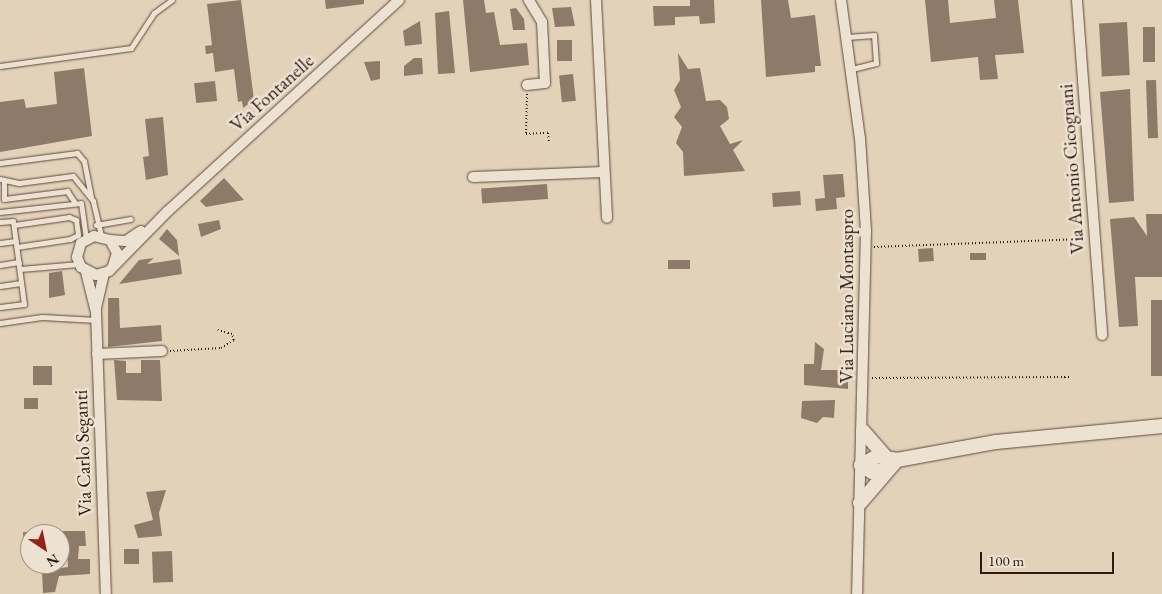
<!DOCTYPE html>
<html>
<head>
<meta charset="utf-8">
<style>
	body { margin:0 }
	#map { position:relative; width:1162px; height:594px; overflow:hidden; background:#e3d2ba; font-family:"EB Garamond",serif }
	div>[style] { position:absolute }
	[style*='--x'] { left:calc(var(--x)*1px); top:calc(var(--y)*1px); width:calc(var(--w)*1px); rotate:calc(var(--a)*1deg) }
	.building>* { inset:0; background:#8d7a69; transform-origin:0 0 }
	.path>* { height:2px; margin-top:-1px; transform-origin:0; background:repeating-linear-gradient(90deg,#301a12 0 1px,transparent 0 3.5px) }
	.roads { filter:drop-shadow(0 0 1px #5d483c) drop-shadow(0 0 1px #5d483c) }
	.lane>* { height:5px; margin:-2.5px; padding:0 2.5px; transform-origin:2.5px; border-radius:2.5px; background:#ede2d2 }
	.street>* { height:10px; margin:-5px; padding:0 5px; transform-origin:5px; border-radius:5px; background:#ede2d2 }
	.secondary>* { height:14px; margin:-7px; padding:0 7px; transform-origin:7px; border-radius:7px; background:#ede2d2 }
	span { translate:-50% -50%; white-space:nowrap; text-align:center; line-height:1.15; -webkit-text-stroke:5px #ede2d2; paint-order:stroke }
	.street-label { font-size:19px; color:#301a12 }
	.north { position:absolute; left:20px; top:524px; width:50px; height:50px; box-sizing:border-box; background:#ede2d2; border:1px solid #a19285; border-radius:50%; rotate:146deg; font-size:14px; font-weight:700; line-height:20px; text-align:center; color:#301a12 }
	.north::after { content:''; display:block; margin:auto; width:18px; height:22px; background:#8f2418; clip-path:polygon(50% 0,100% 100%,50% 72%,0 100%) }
	.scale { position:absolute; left:980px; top:552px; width:134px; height:22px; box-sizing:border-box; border:2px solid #301a12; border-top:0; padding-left:6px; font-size:15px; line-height:18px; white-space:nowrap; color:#301a12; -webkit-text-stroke:4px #ede2d2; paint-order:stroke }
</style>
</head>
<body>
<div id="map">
	<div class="building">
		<i style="clip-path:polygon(241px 0,254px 100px,243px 108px,242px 101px,238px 102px,234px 69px,215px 72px,213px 53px,206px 54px,205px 46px,212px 45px,207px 4px)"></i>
		<i style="clip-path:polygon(325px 0,364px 0,364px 4px,326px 9px)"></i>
		<i style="clip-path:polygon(463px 0,484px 0,486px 13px,494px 12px,500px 45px,527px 43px,529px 65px,470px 72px)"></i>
		<i style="clip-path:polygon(690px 0,714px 0,715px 23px,700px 24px,699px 16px,675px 17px,675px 25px,654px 26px,653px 6px,690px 6px)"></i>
		<i style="clip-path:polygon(761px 0,788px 0,791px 18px,815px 15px,821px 66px,815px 66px,815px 72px,766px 77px)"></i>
		<i style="clip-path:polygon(925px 0,948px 0,950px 23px,996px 18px,994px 0,1018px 0,1024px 53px,995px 55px,998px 79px,980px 80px,978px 57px,931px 62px)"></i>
		<i style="clip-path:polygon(571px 7px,575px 26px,555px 27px,552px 8px)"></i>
		<i style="clip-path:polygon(516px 8px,524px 19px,525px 30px,513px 30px,510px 9px)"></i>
		<i style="clip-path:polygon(449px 11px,455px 73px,438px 74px,435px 13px)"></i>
		<i style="clip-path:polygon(420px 21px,422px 44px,405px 46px,403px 31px)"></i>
		<i style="left:1127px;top:22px;width:53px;height:28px;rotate:87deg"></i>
		<i style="left:1155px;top:27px;width:35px;height:12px;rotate:90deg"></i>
		<i style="left:572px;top:40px;width:21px;height:15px;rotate:90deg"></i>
		<i style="clip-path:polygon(678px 53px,688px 69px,700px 68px,706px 101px,720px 100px,727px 107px,729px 119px,720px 126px,730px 144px,743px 140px,733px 150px,745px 171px,684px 176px,683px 152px,676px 143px,682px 127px,674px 117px,681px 107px,674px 90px,680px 80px)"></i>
		<i style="clip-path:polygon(414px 58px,422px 58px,423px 74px,404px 76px,404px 66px)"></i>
		<i style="clip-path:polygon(380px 61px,380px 79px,371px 81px,364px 62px)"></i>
		<i style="clip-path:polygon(84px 68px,92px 136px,0 152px,0 102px,24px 99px,26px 108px,57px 104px,54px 72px)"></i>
		<i style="left:573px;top:74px;width:27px;height:14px;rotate:84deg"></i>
		<i style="left:1156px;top:80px;width:58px;height:10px;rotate:88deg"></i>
		<i style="left:215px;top:81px;width:20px;height:21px;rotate:84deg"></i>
		<i style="clip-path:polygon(1130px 89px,1134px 201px,1109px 203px,1100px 92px)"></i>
		<i style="clip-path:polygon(163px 117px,168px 175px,146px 180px,143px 157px,149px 156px,145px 119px)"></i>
		<i style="clip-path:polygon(843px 174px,845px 197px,836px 198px,837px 209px,816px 211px,815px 199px,825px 198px,823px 175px)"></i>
		<i style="clip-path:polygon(224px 178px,244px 200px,206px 207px,200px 201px)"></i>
		<i style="left:547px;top:184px;width:15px;height:66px;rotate:86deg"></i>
		<i style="left:800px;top:191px;width:14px;height:28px;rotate:86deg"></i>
		<i style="clip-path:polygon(1146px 214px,1162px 214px,1162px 277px,1135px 277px,1138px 326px,1119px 327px,1110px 219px,1134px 217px,1147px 236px)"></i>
		<i style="clip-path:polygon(219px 220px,221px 229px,201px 237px,198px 224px)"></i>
		<i style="clip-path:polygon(167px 229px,177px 240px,179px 256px,159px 239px)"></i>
		<i style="left:933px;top:248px;width:13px;height:15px;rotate:86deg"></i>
		<i style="left:970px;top:253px;width:16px;height:7px"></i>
		<i style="clip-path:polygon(154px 258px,147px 264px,180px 259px,182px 274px,119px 284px,139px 260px)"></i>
		<i style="left:690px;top:260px;width:9px;height:22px;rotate:90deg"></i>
		<i style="clip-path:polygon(62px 271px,65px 295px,49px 298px,49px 273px)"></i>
		<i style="clip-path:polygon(108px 298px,119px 298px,120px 328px,161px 325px,162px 341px,108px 347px)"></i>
		<i style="left:1151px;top:300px;width:11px;height:76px"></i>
		<i style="clip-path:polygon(815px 342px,824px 349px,821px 370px,848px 370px,848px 389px,804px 385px,804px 364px,814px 364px)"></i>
		<i style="clip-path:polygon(114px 360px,126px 361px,126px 373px,141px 373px,141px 360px,160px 360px,162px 401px,117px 400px)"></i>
		<i style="left:33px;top:366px;width:19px;height:19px"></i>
		<i style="left:24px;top:398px;width:14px;height:11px"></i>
		<i style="clip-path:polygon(835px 400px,834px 418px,823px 417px,817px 423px,801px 418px,802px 401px)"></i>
		<i style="clip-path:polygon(166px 490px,159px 513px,162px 536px,138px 538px,134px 525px,153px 520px,146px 492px)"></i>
		<i style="clip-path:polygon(60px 531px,85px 531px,86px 546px,79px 546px,78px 559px,90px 559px,90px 574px,59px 576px,55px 592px,43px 593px,42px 571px,68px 567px,67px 549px,60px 549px)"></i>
		<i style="clip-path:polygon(23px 532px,30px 532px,30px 553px,24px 554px)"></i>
		<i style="left:139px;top:549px;width:15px;height:15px;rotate:90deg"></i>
		<i style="left:172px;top:551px;width:31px;height:20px;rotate:88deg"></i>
	</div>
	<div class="path">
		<i style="--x:527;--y:94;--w:40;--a:91.4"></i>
		<i style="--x:526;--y:134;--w:22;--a:-3"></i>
		<i style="--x:548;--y:133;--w:10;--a:84"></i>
		<i style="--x:874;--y:247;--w:208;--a:-2.2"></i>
		<i style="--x:170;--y:351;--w:51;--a:-3.4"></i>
		<i style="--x:221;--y:348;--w:15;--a:-32"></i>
		<i style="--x:234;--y:340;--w:6;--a:-108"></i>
		<i style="--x:232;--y:334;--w:15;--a:-164"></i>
		<i style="--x:872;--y:378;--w:198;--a:-0.3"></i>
	</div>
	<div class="roads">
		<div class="lane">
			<i style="--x:847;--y:37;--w:27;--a:-4"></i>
			<i style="--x:874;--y:35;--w:28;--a:86"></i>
			<i style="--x:876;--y:63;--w:25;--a:166"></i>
			<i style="--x:0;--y:66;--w:132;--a:-7.8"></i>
			<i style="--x:131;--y:48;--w:42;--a:-56.7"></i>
			<i style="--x:154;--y:13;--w:22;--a:-36"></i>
			<i style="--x:0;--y:163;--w:78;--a:-7.4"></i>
			<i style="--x:77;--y:153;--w:11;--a:49"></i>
			<i style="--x:84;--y:161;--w:36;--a:79"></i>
			<i style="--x:0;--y:179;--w:19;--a:12"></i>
			<i style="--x:19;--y:183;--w:54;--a:-7.4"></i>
			<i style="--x:73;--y:176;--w:32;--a:51"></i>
			<i style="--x:93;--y:201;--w:36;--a:77"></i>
			<i style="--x:4;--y:181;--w:18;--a:90"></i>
			<i style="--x:4;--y:199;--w:64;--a:-7.2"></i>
			<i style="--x:67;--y:191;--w:14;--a:56"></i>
			<i style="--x:0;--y:212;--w:81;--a:-6.3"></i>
			<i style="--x:81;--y:203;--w:36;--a:82"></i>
			<i style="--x:0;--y:222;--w:13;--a:-4"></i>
			<i style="--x:13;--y:221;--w:84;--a:82.5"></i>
			<i style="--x:24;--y:304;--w:24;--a:173"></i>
			<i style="--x:14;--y:225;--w:56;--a:-8.3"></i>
			<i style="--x:69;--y:217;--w:8;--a:23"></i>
			<i style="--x:76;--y:220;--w:15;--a:82"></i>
			<i style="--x:78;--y:235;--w:9;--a:153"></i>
			<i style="--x:70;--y:239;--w:54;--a:171.4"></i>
			<i style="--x:96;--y:225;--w:35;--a:-10"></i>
			<i style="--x:0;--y:243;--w:16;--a:-7"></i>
			<i style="--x:0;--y:265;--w:19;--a:-9"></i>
			<i style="--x:20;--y:269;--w:59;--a:-4.8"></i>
			<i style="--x:0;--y:286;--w:21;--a:-8"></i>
			<i style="--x:0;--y:323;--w:42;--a:-8.1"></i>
			<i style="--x:42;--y:317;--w:54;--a:3.2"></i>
		</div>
		<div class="street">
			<i style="--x:596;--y:0;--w:218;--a:87.1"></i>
			<i style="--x:841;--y:0;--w:139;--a:82.2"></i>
			<i style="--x:860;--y:138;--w:92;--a:86.3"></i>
			<i style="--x:866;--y:230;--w:364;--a:91.4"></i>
			<i style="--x:1077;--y:0;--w:336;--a:85.7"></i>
			<i style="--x:527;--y:85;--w:18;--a:-6"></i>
			<i style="--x:545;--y:83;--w:61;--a:-92.8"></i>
			<i style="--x:542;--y:22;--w:26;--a:-121"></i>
			<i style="--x:473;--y:177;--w:131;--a:-2.2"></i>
			<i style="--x:110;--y:240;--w:16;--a:4"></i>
			<i style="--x:126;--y:241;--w:18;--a:-34"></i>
			<i style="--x:113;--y:266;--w:14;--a:-73"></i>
			<i style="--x:117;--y:253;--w:15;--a:-118"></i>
			<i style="--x:110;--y:240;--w:16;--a:-166"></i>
			<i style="--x:94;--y:236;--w:15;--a:152"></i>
			<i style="--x:81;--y:243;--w:15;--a:106"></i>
			<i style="--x:77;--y:257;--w:11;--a:68"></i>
			<i style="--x:81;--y:267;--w:17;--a:28"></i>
			<i style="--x:96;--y:275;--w:14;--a:-17"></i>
			<i style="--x:109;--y:271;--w:84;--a:-45.5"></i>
			<i style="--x:168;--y:211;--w:313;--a:-42.4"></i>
			<i style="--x:86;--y:272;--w:41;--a:76"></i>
			<i style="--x:96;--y:312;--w:282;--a:88"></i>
			<i style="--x:96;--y:308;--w:35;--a:-77"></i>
			<i style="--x:97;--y:354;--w:65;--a:-2.6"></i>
		</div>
		<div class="secondary">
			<i style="--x:863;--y:431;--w:32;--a:49"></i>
			<i style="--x:888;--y:469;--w:16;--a:169"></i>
			<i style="--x:872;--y:472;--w:13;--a:-148"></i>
			<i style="--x:861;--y:465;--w:18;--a:-29"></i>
			<i style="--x:877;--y:456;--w:20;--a:11"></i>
			<i style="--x:860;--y:503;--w:57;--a:-49.3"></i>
			<i style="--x:897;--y:460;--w:101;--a:-10.3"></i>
			<i style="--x:996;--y:442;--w:167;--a:-5.5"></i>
		</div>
	</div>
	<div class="street-label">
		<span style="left:272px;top:93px;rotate:-42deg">Via Fontanelle</span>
		<span style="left:1072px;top:169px;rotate:-94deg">Via Antonio Cicognani</span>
		<span style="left:847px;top:296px;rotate:-90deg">Via Luciano Montaspro</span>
		<span style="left:83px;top:453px;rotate:-92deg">Via Carlo Seganti</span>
	</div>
	<div class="north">N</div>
	<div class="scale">100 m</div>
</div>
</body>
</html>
